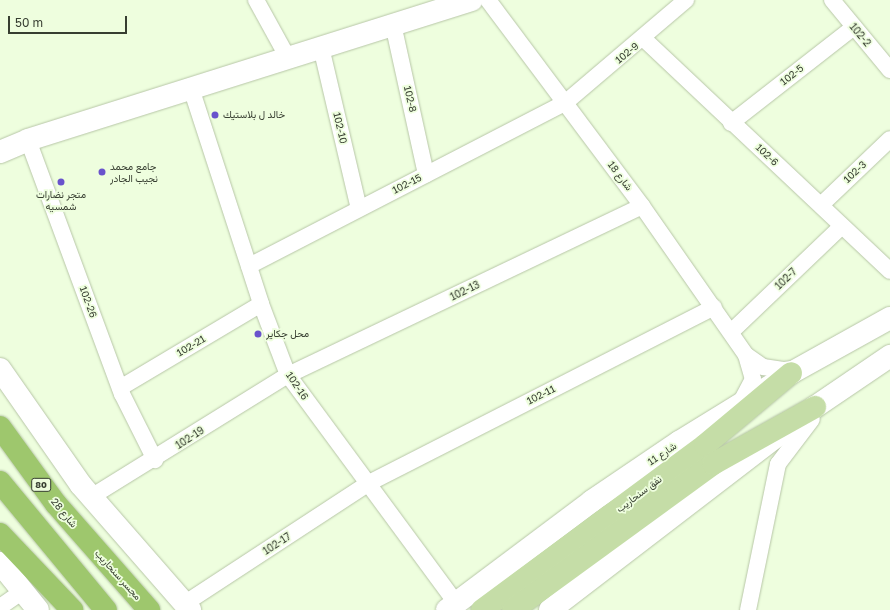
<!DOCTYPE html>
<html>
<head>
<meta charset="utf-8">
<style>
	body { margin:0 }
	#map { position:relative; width:890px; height:610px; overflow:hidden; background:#eefede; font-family:"Golos Text",Vazirmatn,sans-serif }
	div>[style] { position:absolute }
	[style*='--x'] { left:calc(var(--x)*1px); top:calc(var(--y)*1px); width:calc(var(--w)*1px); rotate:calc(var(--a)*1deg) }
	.roads { filter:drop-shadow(0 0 1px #b7c6a7) drop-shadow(0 0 1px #b7c6a7) }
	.street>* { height:16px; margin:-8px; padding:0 8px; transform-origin:8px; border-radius:8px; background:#fff }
	.secondary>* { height:22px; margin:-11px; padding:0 11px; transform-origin:11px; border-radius:11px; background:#fff }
	.primary>* { height:22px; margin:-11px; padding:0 11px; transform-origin:11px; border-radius:11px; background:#c5dda7 }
	.highway>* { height:22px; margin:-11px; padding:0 11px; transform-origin:11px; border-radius:11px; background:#9ec76d }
	.dots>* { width:11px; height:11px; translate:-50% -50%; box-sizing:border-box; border:2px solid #eefede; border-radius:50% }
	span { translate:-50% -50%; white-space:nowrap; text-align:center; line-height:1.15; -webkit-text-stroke:3.5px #eefede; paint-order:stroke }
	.shield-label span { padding:1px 3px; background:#eefede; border:1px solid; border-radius:3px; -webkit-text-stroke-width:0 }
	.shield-label { font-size:9px; color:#373e31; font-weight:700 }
	.street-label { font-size:10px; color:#373e31 }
	.poi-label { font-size:10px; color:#373e31 }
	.left { translate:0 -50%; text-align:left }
	.scale { position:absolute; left:8px; top:16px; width:119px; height:18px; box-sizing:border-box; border:2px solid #373e31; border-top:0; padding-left:5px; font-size:12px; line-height:14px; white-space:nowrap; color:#373e31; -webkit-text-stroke:3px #eefede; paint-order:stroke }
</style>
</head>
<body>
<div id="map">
	<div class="roads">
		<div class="street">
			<i style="--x:256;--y:0;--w:66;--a:61.1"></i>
			<i style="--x:488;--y:0;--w:257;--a:53.2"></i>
			<i style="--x:642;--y:206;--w:182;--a:55.1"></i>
			<i style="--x:746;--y:355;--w:25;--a:74"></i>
			<i style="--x:753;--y:379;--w:26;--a:118"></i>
			<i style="--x:832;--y:0;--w:91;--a:50.4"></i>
			<i style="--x:393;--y:24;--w:154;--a:77.6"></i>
			<i style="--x:644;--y:39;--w:338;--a:43.3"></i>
			<i style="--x:321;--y:47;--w:166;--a:76.8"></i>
			<i style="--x:191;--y:88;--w:227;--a:72"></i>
			<i style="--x:261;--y:304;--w:76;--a:69.2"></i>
			<i style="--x:288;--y:375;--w:283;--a:53.6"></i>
			<i style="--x:731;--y:123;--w:156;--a:-38"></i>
			<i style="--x:28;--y:140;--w:271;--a:69.7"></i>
			<i style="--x:122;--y:394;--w:74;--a:63.4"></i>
			<i style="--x:821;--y:205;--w:95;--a:-43.7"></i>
			<i style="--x:249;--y:266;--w:356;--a:-27.3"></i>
			<i style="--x:565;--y:103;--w:159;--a:-40.4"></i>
			<i style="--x:731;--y:332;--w:153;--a:-43.7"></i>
			<i style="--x:746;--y:355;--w:21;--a:35"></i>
			<i style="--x:763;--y:367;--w:22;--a:8"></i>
			<i style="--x:785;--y:370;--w:12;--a:-9"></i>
			<i style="--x:120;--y:388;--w:164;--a:-30.8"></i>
			<i style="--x:91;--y:497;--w:232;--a:-31.8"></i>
			<i style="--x:288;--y:375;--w:392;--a:-25.5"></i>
			<i style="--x:184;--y:604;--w:221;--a:-33.2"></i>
			<i style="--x:369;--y:483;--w:387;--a:-27"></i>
			<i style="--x:0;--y:607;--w:28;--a:-35"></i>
			<i style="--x:748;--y:610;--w:149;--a:-78.4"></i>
			<i style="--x:778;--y:464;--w:56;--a:-52.9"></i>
		</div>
		<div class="secondary">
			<i style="--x:0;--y:152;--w:30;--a:-23"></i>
			<i style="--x:28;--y:140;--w:465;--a:-17.5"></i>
			<i style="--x:0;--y:369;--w:141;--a:55.1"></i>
			<i style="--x:81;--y:485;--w:166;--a:48.9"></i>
			<i style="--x:0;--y:563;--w:60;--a:51"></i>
			<i style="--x:447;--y:610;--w:181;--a:-36.9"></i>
			<i style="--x:592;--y:501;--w:105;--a:-34.1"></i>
			<i style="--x:679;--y:442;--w:132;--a:-31.6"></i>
			<i style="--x:791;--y:373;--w:113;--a:-29.1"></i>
			<i style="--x:550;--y:610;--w:334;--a:-37.5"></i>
			<i style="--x:815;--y:407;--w:91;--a:-34.2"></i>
		</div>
		<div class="primary">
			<i style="--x:482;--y:610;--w:277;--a:-36.5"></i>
			<i style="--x:705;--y:445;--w:112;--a:-39.9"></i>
			<i style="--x:513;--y:610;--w:248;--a:-36.1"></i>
			<i style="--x:713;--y:464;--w:117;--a:-29.2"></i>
		</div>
		<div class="highway">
			<i style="--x:0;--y:427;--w:95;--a:54"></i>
			<i style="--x:56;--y:504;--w:141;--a:48.7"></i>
			<i style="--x:0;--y:482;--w:166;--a:50.4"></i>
			<i style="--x:0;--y:534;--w:105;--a:46.5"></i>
		</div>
	</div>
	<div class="dots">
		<i style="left:215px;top:115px;background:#6953cc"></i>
		<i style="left:102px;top:172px;background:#6953cc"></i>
		<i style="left:61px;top:182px;background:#6953cc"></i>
		<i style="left:258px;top:334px;background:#6953cc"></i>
	</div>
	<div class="shield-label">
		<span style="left:41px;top:485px">80</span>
	</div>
	<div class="street-label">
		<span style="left:860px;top:35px;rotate:50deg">102-2</span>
		<span style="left:627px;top:53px;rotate:-39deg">102-9</span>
		<span style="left:792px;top:75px;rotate:-38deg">102-5</span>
		<span style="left:410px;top:99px;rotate:77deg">102-8</span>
		<span style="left:340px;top:128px;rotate:77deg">102-10</span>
		<span style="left:767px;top:155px;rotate:43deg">102-6</span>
		<span style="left:855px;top:172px;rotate:-43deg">102-3</span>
		<span style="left:620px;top:176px;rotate:53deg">شارع 18</span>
		<span style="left:407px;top:184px;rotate:-27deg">102-15</span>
		<span style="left:786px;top:279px;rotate:-44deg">102-7</span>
		<span style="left:465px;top:291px;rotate:-26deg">102-13</span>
		<span style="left:88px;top:302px;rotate:70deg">102-26</span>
		<span style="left:191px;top:346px;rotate:-31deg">102-21</span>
		<span style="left:297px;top:386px;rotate:56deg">102-16</span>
		<span style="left:541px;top:395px;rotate:-27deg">102-11</span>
		<span style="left:190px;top:438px;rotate:-33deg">102-19</span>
		<span style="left:662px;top:454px;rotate:-34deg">شارع 11</span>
		<span style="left:639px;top:494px;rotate:-37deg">نفق سنحاريب</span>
		<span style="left:64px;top:513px;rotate:50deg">شارع 28</span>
		<span style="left:277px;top:544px;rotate:-33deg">102-17</span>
		<span style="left:118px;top:575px;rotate:48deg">مجسر سنحاريب</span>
	</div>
	<div class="poi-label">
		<span class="left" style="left:223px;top:115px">خالد ل بلاستيك</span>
		<span class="left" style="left:110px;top:172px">جامع محمد<br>نجيب الجادر</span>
		<span style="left:61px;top:200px">متجر نضارات<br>شمسيه</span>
		<span class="left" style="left:266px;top:334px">محل جكاير</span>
	</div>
	<div class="scale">50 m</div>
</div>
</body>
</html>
